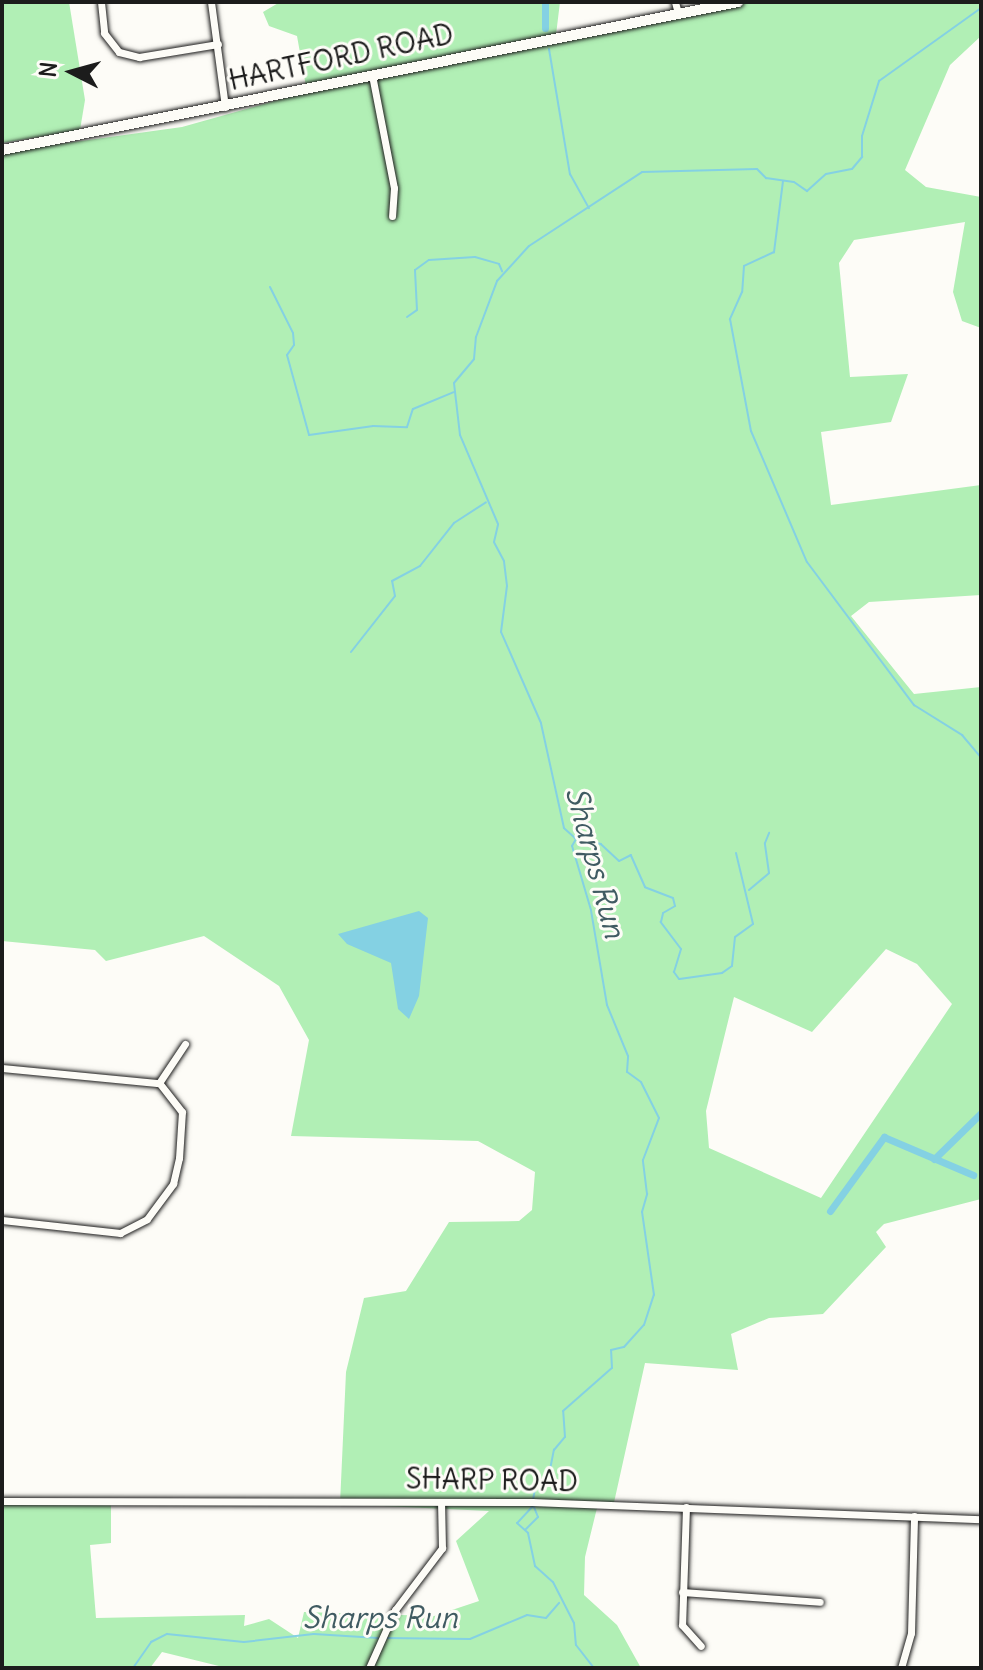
<!DOCTYPE html>
<html>
<head>
<meta charset="utf-8">
<style>
	body { margin:0 }
	#map { position:relative; width:983px; height:1670px; overflow:hidden; background:#fdfcf7; font-family:Delius,sans-serif }
	div>[style] { position:absolute }
	[style*='--x'] { left:calc(var(--x)*1px); top:calc(var(--y)*1px); width:calc(var(--w)*1px); rotate:calc(var(--a)*1deg) }
	.green>* { inset:0; background:#b1efb5 }
	.water>* { inset:0; background:#84d1e3 }
	.stream>* { height:2px; margin:-1px; padding:0 1px; transform-origin:1px; border-radius:1px; background:#84d1e3 }
	.canal>* { height:7px; margin:-3.5px; padding:0 3.5px; transform-origin:3.5px; border-radius:3.5px; background:#84d1e3 }
	.roads { filter:drop-shadow(0 0 2px #1c1c1c) drop-shadow(0 0 2px #1c1c1c) }
	.street>* { height:7px; margin:-3.5px; padding:0 3.5px; transform-origin:3.5px; border-radius:3.5px; background:#fdfcf7 }
	.secondary>* { height:10px; margin:-5px; padding:0 5px; transform-origin:5px; border-radius:5px; background:#fdfcf7 }
	span { translate:-50% -50%; white-space:nowrap; text-align:center; line-height:1.15; -webkit-text-stroke:6px #fdfcf7; paint-order:stroke }
	.street-label { font-size:28px; color:#1c1c1c }
	.water-label { font-size:30px; color:#405b62; font-style:italic }
	.frame { position:absolute; inset:0; border:4px solid #1c1c1c; pointer-events:none }
	.north { position:absolute; left:32px; top:32px; width:80px; height:80px; -webkit-text-stroke:6px #fdfcf7; paint-order:stroke; rotate:276deg; font-size:22px; font-weight:700; line-height:32px; text-align:center; color:#1c1c1c }
	.north::after { content:''; display:block; margin:auto; width:28px; height:36px; background:#1c1c1c; clip-path:polygon(50% 0,100% 100%,50% 72%,0 100%) }
</style>
</head>
<body>
<div id="map">
	<div class="green">
		<i style="clip-path:polygon(2px 2px,69px 2px,85px 100px,80px 130px,2px 143px)"></i>
		<i style="clip-path:polygon(evenodd,280px 2px,560px 2px,555px 43px,754px 2px,981px 2px,981px 36px,950px 65px,905px 170px,926px 187px,981px 197px,981px 328px,962px 321px,953px 292px,965px 222px,854px 240px,839px 263px,850px 377px,908px 374px,891px 422px,821px 432px,831px 505px,981px 485px,981px 595px,869px 602px,851px 616px,914px 694px,981px 687px,981px 1199px,884px 1224px,876px 1232px,886px 1247px,823px 1314px,769px 1318px,731px 1334px,738px 1370px,645px 1363px,613px 1507px,597px 1508px,585px 1557px,584px 1595px,617px 1625px,641px 1668px,227px 1668px,162px 1652px,150px 1668px,2px 1668px,2px 1502px,111px 1503px,111px 1543px,90px 1545px,96px 1618px,245px 1615px,244px 1626px,269px 1619px,298px 1638px,304px 1612px,434px 1616px,479px 1601px,456px 1541px,489px 1511px,340px 1504px,346px 1372px,364px 1298px,406px 1291px,449px 1222px,519px 1221px,532px 1210px,535px 1172px,478px 1141px,291px 1136px,309px 1040px,279px 986px,204px 936px,106px 961px,95px 950px,2px 941px,2px 152px,182px 127px,307px 92px,297px 36px,269px 26px,263px 12px,280px 2px,886px 949px,917px 964px,952px 1004px,821px 1198px,709px 1148px,706px 1111px,734px 997px,812px 1032px,886px 949px)"></i>
	</div>
	<div class="water">
		<i style="clip-path:polygon(419px 911px,428px 918px,419px 996px,409px 1019px,398px 1009px,391px 963px,347px 944px,338px 934px)"></i>
	</div>
	<div class="stream">
		<i style="--x:549;--y:49;--w:127;--a:80.5"></i>
		<i style="--x:570;--y:174;--w:39;--a:61"></i>
		<i style="--x:783;--y:181;--w:72;--a:97.2"></i>
		<i style="--x:774;--y:252;--w:33;--a:155"></i>
		<i style="--x:744;--y:266;--w:26;--a:94"></i>
		<i style="--x:742;--y:292;--w:30;--a:114"></i>
		<i style="--x:730;--y:319;--w:114;--a:79.4"></i>
		<i style="--x:751;--y:431;--w:142;--a:66.9"></i>
		<i style="--x:807;--y:562;--w:179;--a:53.2"></i>
		<i style="--x:914;--y:705;--w:57;--a:32"></i>
		<i style="--x:962;--y:735;--w:30;--a:50"></i>
		<i style="--x:270;--y:287;--w:51;--a:63.4"></i>
		<i style="--x:293;--y:333;--w:12;--a:85"></i>
		<i style="--x:294;--y:345;--w:12;--a:125"></i>
		<i style="--x:287;--y:355;--w:83;--a:74.6"></i>
		<i style="--x:309;--y:435;--w:65;--a:-8"></i>
		<i style="--x:373;--y:426;--w:34;--a:2"></i>
		<i style="--x:407;--y:427;--w:19;--a:-72"></i>
		<i style="--x:413;--y:409;--w:44;--a:-22.5"></i>
		<i style="--x:407;--y:317;--w:12;--a:-35"></i>
		<i style="--x:417;--y:310;--w:40;--a:-92.9"></i>
		<i style="--x:415;--y:270;--w:17;--a:-36"></i>
		<i style="--x:429;--y:260;--w:46;--a:-3.7"></i>
		<i style="--x:475;--y:257;--w:25;--a:16"></i>
		<i style="--x:499;--y:264;--w:8;--a:67"></i>
		<i style="--x:351;--y:652;--w:71;--a:-51.8"></i>
		<i style="--x:395;--y:596;--w:15;--a:-101"></i>
		<i style="--x:392;--y:581;--w:32;--a:-28"></i>
		<i style="--x:420;--y:566;--w:55;--a:-51.7"></i>
		<i style="--x:454;--y:523;--w:38;--a:-33"></i>
		<i style="--x:736;--y:853;--w:73;--a:76.5"></i>
		<i style="--x:753;--y:924;--w:22;--a:144"></i>
		<i style="--x:735;--y:937;--w:29;--a:96"></i>
		<i style="--x:732;--y:966;--w:12;--a:145"></i>
		<i style="--x:722;--y:973;--w:43;--a:172.1"></i>
		<i style="--x:679;--y:979;--w:9;--a:-126"></i>
		<i style="--x:674;--y:972;--w:24;--a:-73"></i>
		<i style="--x:681;--y:949;--w:34;--a:-127"></i>
		<i style="--x:661;--y:922;--w:9;--a:-77"></i>
		<i style="--x:663;--y:913;--w:14;--a:-30"></i>
		<i style="--x:675;--y:906;--w:8;--a:-104"></i>
		<i style="--x:673;--y:898;--w:30;--a:-159"></i>
		<i style="--x:645;--y:887;--w:35;--a:-114"></i>
		<i style="--x:631;--y:855;--w:13;--a:153"></i>
		<i style="--x:619;--y:861;--w:25;--a:-137"></i>
		<i style="--x:601;--y:844;--w:27;--a:-167"></i>
		<i style="--x:575;--y:838;--w:15;--a:-138"></i>
		<i style="--x:564;--y:828;--w:107;--a:-102.4"></i>
		<i style="--x:541;--y:723;--w:99;--a:-113.7"></i>
		<i style="--x:501;--y:632;--w:46;--a:-82.6"></i>
		<i style="--x:507;--y:586;--w:25;--a:-97"></i>
		<i style="--x:504;--y:561;--w:21;--a:-118"></i>
		<i style="--x:494;--y:542;--w:18;--a:-77"></i>
		<i style="--x:498;--y:524;--w:97;--a:-113.1"></i>
		<i style="--x:460;--y:435;--w:52;--a:-96.6"></i>
		<i style="--x:454;--y:383;--w:31;--a:-50"></i>
		<i style="--x:474;--y:359;--w:22;--a:-85"></i>
		<i style="--x:476;--y:337;--w:60;--a:-69.4"></i>
		<i style="--x:497;--y:281;--w:47;--a:-47.6"></i>
		<i style="--x:529;--y:246;--w:135;--a:-33.2"></i>
		<i style="--x:642;--y:172;--w:115;--a:-1.5"></i>
		<i style="--x:757;--y:169;--w:13;--a:45"></i>
		<i style="--x:766;--y:178;--w:28;--a:8"></i>
		<i style="--x:794;--y:182;--w:16;--a:35"></i>
		<i style="--x:807;--y:191;--w:25;--a:-42"></i>
		<i style="--x:826;--y:174;--w:26;--a:-11"></i>
		<i style="--x:852;--y:169;--w:16;--a:-50"></i>
		<i style="--x:862;--y:157;--w:21;--a:-90"></i>
		<i style="--x:862;--y:136;--w:58;--a:-72.8"></i>
		<i style="--x:879;--y:81;--w:125;--a:-35.6"></i>
		<i style="--x:749;--y:890;--w:26;--a:-40"></i>
		<i style="--x:769;--y:873;--w:30;--a:-98"></i>
		<i style="--x:765;--y:843;--w:11;--a:-68"></i>
		<i style="--x:533;--y:1500;--w:17;--a:-80"></i>
		<i style="--x:536;--y:1483;--w:12;--a:-14"></i>
		<i style="--x:548;--y:1480;--w:31;--a:-79"></i>
		<i style="--x:554;--y:1450;--w:17;--a:-50"></i>
		<i style="--x:565;--y:1437;--w:26;--a:-94"></i>
		<i style="--x:563;--y:1411;--w:65;--a:-41.3"></i>
		<i style="--x:612;--y:1368;--w:18;--a:-93"></i>
		<i style="--x:611;--y:1350;--w:13;--a:-13"></i>
		<i style="--x:624;--y:1347;--w:30;--a:-48"></i>
		<i style="--x:644;--y:1325;--w:32;--a:-72"></i>
		<i style="--x:654;--y:1295;--w:84;--a:-98.2"></i>
		<i style="--x:642;--y:1212;--w:19;--a:-74"></i>
		<i style="--x:647;--y:1194;--w:34;--a:-97"></i>
		<i style="--x:643;--y:1160;--w:45;--a:-69.1"></i>
		<i style="--x:659;--y:1118;--w:40;--a:-116.6"></i>
		<i style="--x:641;--y:1082;--w:17;--a:-144"></i>
		<i style="--x:627;--y:1072;--w:16;--a:-86"></i>
		<i style="--x:628;--y:1056;--w:55;--a:-112.4"></i>
		<i style="--x:607;--y:1005;--w:96;--a:-99.6"></i>
		<i style="--x:591;--y:910;--w:67;--a:-106.5"></i>
		<i style="--x:572;--y:846;--w:8;--a:-60"></i>
		<i style="--x:533;--y:1506;--w:23;--a:133"></i>
		<i style="--x:517;--y:1523;--w:15;--a:42"></i>
		<i style="--x:528;--y:1533;--w:34;--a:78"></i>
		<i style="--x:535;--y:1566;--w:24;--a:42"></i>
		<i style="--x:553;--y:1582;--w:46;--a:62.9"></i>
		<i style="--x:574;--y:1623;--w:22;--a:85"></i>
		<i style="--x:576;--y:1645;--w:29;--a:52"></i>
		<i style="--x:526;--y:1529;--w:17;--a:-45"></i>
		<i style="--x:538;--y:1517;--w:11;--a:-112"></i>
		<i style="--x:384;--y:1638;--w:86;--a:0.7"></i>
		<i style="--x:470;--y:1639;--w:62;--a:-22.8"></i>
		<i style="--x:527;--y:1615;--w:19;--a:9"></i>
		<i style="--x:546;--y:1618;--w:20;--a:-49"></i>
		<i style="--x:133;--y:1668;--w:32;--a:-55"></i>
		<i style="--x:151;--y:1642;--w:18;--a:-27"></i>
		<i style="--x:167;--y:1634;--w:77;--a:5.9"></i>
		<i style="--x:244;--y:1642;--w:70;--a:-6.5"></i>
		<i style="--x:314;--y:1634;--w:64;--a:3.6"></i>
	</div>
	<div class="canal">
		<i style="--x:545;--y:2;--w:26;--a:90"></i>
		<i style="--x:934;--y:1159;--w:66;--a:-44.4"></i>
		<i style="--x:830;--y:1211;--w:92;--a:-53.9"></i>
		<i style="--x:884;--y:1137;--w:97;--a:23.1"></i>
	</div>
	<div class="roads">
		<div class="street">
			<i style="--x:101;--y:2;--w:31;--a:84"></i>
			<i style="--x:104;--y:33;--w:24;--a:52"></i>
			<i style="--x:119;--y:52;--w:21;--a:14"></i>
			<i style="--x:139;--y:57;--w:80;--a:-9.3"></i>
			<i style="--x:211;--y:2;--w:106;--a:82.4"></i>
			<i style="--x:675;--y:2;--w:11;--a:75"></i>
			<i style="--x:372;--y:75;--w:115;--a:79"></i>
			<i style="--x:394;--y:188;--w:28;--a:94"></i>
			<i style="--x:2;--y:1068;--w:158;--a:5.5"></i>
			<i style="--x:159;--y:1083;--w:47;--a:-56.3"></i>
			<i style="--x:2;--y:1220;--w:119;--a:6.3"></i>
			<i style="--x:120;--y:1233;--w:30;--a:-27"></i>
			<i style="--x:147;--y:1219;--w:44;--a:-53.4"></i>
			<i style="--x:173;--y:1184;--w:27;--a:-77"></i>
			<i style="--x:179;--y:1158;--w:46;--a:-86.3"></i>
			<i style="--x:182;--y:1112;--w:37;--a:-128"></i>
			<i style="--x:2;--y:1501;--w:530;--a:0.11"></i>
			<i style="--x:532;--y:1502;--w:449;--a:2.2"></i>
			<i style="--x:686;--y:1507;--w:118;--a:91.9"></i>
			<i style="--x:682;--y:1625;--w:28;--a:48"></i>
			<i style="--x:682;--y:1592;--w:138;--a:4.1"></i>
			<i style="--x:369;--y:1668;--w:64;--a:-65.9"></i>
			<i style="--x:395;--y:1610;--w:78;--a:-52.8"></i>
			<i style="--x:442;--y:1548;--w:46;--a:-91.2"></i>
			<i style="--x:901;--y:1668;--w:36;--a:-74"></i>
			<i style="--x:911;--y:1633;--w:117;--a:-88.5"></i>
		</div>
		<div class="secondary">
			<i style="--x:2;--y:150;--w:751;--a:-11.37"></i>
		</div>
	</div>
	<div class="street-label">
		<span style="left:341px;top:57px;rotate:-12deg">HARTFORD ROAD</span>
		<span style="left:492px;top:1480px;rotate:1deg">SHARP ROAD</span>
	</div>
	<div class="water-label">
		<span style="left:596px;top:862px;rotate:75deg">Sharps Run</span>
		<span style="left:380px;top:1617px">Sharps Run</span>
	</div>
	<div class="frame"></div>
	<div class="north">N</div>
</div>
</body>
</html>
